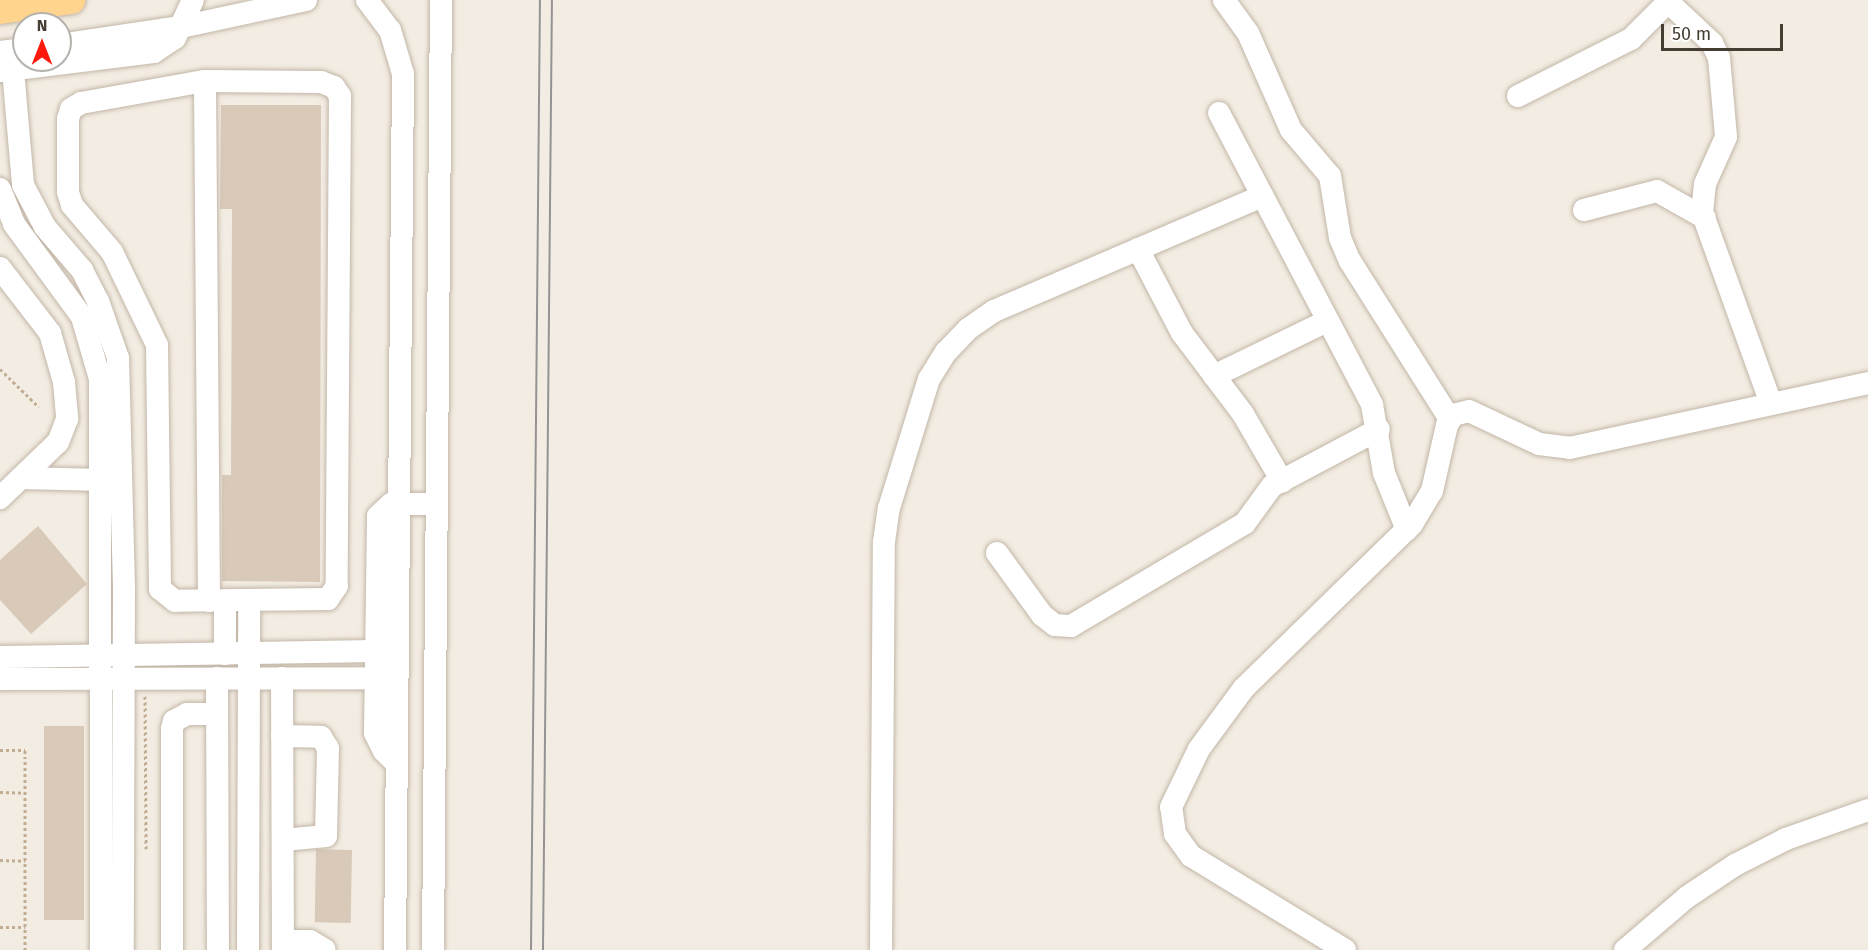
<!DOCTYPE html>
<html>
<head>
<meta charset="utf-8">
<style>
	body { margin:0 }
	#map { position:relative; width:1868px; height:950px; overflow:hidden; background:#f3ece2; font-family:"Fira Sans",sans-serif }
	div>[style] { position:absolute }
	[style*='--x'] { left:calc(var(--x)*1px); top:calc(var(--y)*1px); width:calc(var(--w)*1px); rotate:calc(var(--a)*1deg) }
	.building>* { inset:0; background:#d9c9b9; transform-origin:0 0 }
	.path>* { height:3px; margin-top:-1.5px; transform-origin:0; background:repeating-linear-gradient(90deg,#c2ad93 0 3px,transparent 0 6px) }
	.roads { filter:drop-shadow(0 0 2px #c2b6a7) drop-shadow(0 0 2px #c2b6a7) }
	.minor>* { height:22px; margin:-11px; padding:0 11px; transform-origin:11px; border-radius:11px; background:#fff }
	.major>* { height:28px; margin:-14px; padding:0 14px; transform-origin:14px; border-radius:14px; background:#ffd48f }
	.tram>* { height:1.5px; margin:-0.75px; padding:0 0.75px; transform-origin:0.75px; border-radius:0.75px; background:#939393 }
	span { translate:-50% -50%; white-space:nowrap; text-align:center; line-height:1.15; -webkit-text-stroke:4.5px #fff; paint-order:stroke }
	.north { position:absolute; left:12px; top:12px; width:60px; height:60px; box-sizing:border-box; background:#fff; border:2px solid #b5b1ad; border-radius:50%; rotate:0deg; font-size:16px; font-weight:700; line-height:24px; text-align:center; color:#453c32 }
	.north::after { content:''; display:block; margin:auto; width:21px; height:27px; background:#ff190d; clip-path:polygon(50% 0,100% 100%,50% 72%,0 100%) }
	.scale { position:absolute; left:1661px; top:24px; width:122px; height:27px; box-sizing:border-box; border:3px solid #453c32; border-top:0; padding-left:8px; font-size:18px; line-height:21px; white-space:nowrap; color:#453c32; -webkit-text-stroke:4px #fff; paint-order:stroke }
</style>
</head>
<body>
<div id="map">
	<div class="building">
		<i style="clip-path:polygon(221px 105px,321px 105px,320px 582px,222px 581px,222px 475px,231px 475px,232px 209px,220px 209px)"></i>
		<i style="clip-path:polygon(38px 526px,87px 584px,31px 634px,0 600px,0 560px)"></i>
		<i style="left:84px;top:726px;width:194px;height:40px;rotate:90deg"></i>
		<i style="left:352px;top:850px;width:73px;height:36px;rotate:91deg"></i>
	</div>
	<div class="path">
		<i style="--x:0;--y:369;--w:54;--a:44.3"></i>
		<i style="--x:145;--y:696;--w:153;--a:89.6"></i>
		<i style="--x:0;--y:750;--w:25;--a:0"></i>
		<i style="--x:25;--y:750;--w:200;--a:90"></i>
		<i style="--x:0;--y:792;--w:25;--a:2"></i>
		<i style="--x:0;--y:860;--w:25;--a:2"></i>
		<i style="--x:0;--y:927;--w:25;--a:0"></i>
	</div>
	<div class="roads">
		<div class="minor">
			<i style="--x:367;--y:0;--w:38;--a:53"></i>
			<i style="--x:390;--y:30;--w:46;--a:73.5"></i>
			<i style="--x:403;--y:74;--w:876;--a:90.52"></i>
			<i style="--x:1224;--y:0;--w:41;--a:54"></i>
			<i style="--x:1248;--y:33;--w:106;--a:66.1"></i>
			<i style="--x:1291;--y:130;--w:60;--a:49.7"></i>
			<i style="--x:1330;--y:176;--w:63;--a:80.8"></i>
			<i style="--x:1340;--y:238;--w:25;--a:67"></i>
			<i style="--x:1350;--y:261;--w:187;--a:57.7"></i>
			<i style="--x:1666;--y:0;--w:63;--a:43.1"></i>
			<i style="--x:1712;--y:43;--w:17;--a:65"></i>
			<i style="--x:1719;--y:58;--w:79;--a:84.9"></i>
			<i style="--x:1726;--y:137;--w:51;--a:114.1"></i>
			<i style="--x:1705;--y:184;--w:28;--a:96"></i>
			<i style="--x:1702;--y:212;--w:204;--a:70.2"></i>
			<i style="--x:60;--y:45;--w:122;--a:-8.5"></i>
			<i style="--x:181;--y:27;--w:128;--a:-12.2"></i>
			<i style="--x:0;--y:52;--w:24;--a:-7"></i>
			<i style="--x:13;--y:70;--w:115;--a:85"></i>
			<i style="--x:23;--y:185;--w:47;--a:62.4"></i>
			<i style="--x:45;--y:227;--w:57;--a:49.3"></i>
			<i style="--x:82;--y:270;--w:35;--a:63"></i>
			<i style="--x:98;--y:301;--w:60;--a:70.7"></i>
			<i style="--x:118;--y:358;--w:229;--a:88.5"></i>
			<i style="--x:124;--y:587;--w:363;--a:90.2"></i>
			<i style="--x:0;--y:71;--w:155;--a:-7"></i>
			<i style="--x:154;--y:52;--w:25;--a:-34"></i>
			<i style="--x:175;--y:38;--w:42;--a:-64.7"></i>
			<i style="--x:205;--y:81;--w:116;--a:0.5"></i>
			<i style="--x:321;--y:82;--w:14;--a:21"></i>
			<i style="--x:334;--y:87;--w:11;--a:56"></i>
			<i style="--x:340;--y:96;--w:490;--a:90.4"></i>
			<i style="--x:337;--y:586;--w:16;--a:125"></i>
			<i style="--x:328;--y:599;--w:153;--a:179.3"></i>
			<i style="--x:175;--y:601;--w:19;--a:-141"></i>
			<i style="--x:160;--y:589;--w:244;--a:-90.7"></i>
			<i style="--x:157;--y:345;--w:103;--a:-115.8"></i>
			<i style="--x:112;--y:252;--w:62;--a:-130.4"></i>
			<i style="--x:72;--y:205;--w:14;--a:-107"></i>
			<i style="--x:68;--y:192;--w:73;--a:-90"></i>
			<i style="--x:68;--y:119;--w:10;--a:-73"></i>
			<i style="--x:71;--y:109;--w:12;--a:-31"></i>
			<i style="--x:81;--y:103;--w:126;--a:-10.1"></i>
			<i style="--x:205;--y:81;--w:520;--a:89.56"></i>
			<i style="--x:1518;--y:96;--w:127;--a:-26.8"></i>
			<i style="--x:1631;--y:39;--w:52;--a:-45"></i>
			<i style="--x:1219;--y:113;--w:330;--a:62.3"></i>
			<i style="--x:1372;--y:405;--w:69;--a:80"></i>
			<i style="--x:1384;--y:473;--w:61;--a:68"></i>
			<i style="--x:0;--y:189;--w:38;--a:68"></i>
			<i style="--x:14;--y:224;--w:115;--a:53.8"></i>
			<i style="--x:82;--y:317;--w:65;--a:73.8"></i>
			<i style="--x:100;--y:379;--w:571;--a:89.9"></i>
			<i style="--x:1584;--y:210;--w:75;--a:-14.6"></i>
			<i style="--x:1657;--y:191;--w:55;--a:29.4"></i>
			<i style="--x:1138;--y:249;--w:95;--a:62.4"></i>
			<i style="--x:1182;--y:333;--w:101;--a:53"></i>
			<i style="--x:1243;--y:414;--w:78;--a:59.8"></i>
			<i style="--x:0;--y:268;--w:82;--a:52.4"></i>
			<i style="--x:50;--y:333;--w:51;--a:74.1"></i>
			<i style="--x:64;--y:382;--w:37;--a:85"></i>
			<i style="--x:67;--y:419;--w:25;--a:111"></i>
			<i style="--x:58;--y:442;--w:81;--a:136"></i>
			<i style="--x:1214;--y:376;--w:126;--a:-26"></i>
			<i style="--x:21;--y:478;--w:81;--a:1.4"></i>
			<i style="--x:997;--y:553;--w:77;--a:54"></i>
			<i style="--x:1042;--y:615;--w:16;--a:38"></i>
			<i style="--x:1055;--y:625;--w:16;--a:4"></i>
			<i style="--x:1071;--y:626;--w:202;--a:-30.6"></i>
			<i style="--x:1245;--y:523;--w:46;--a:-53.9"></i>
			<i style="--x:1272;--y:486;--w:121;--a:-28"></i>
			<i style="--x:225;--y:601;--w:53;--a:90"></i>
			<i style="--x:0;--y:657;--w:395;--a:-0.9"></i>
			<i style="--x:217;--y:678;--w:272;--a:89.8"></i>
			<i style="--x:282;--y:678;--w:272;--a:89.8"></i>
			<i style="--x:0;--y:679;--w:395;--a:-0.1"></i>
			<i style="--x:282;--y:736;--w:39;--a:1"></i>
			<i style="--x:321;--y:737;--w:13;--a:58"></i>
			<i style="--x:328;--y:748;--w:88;--a:91.3"></i>
			<i style="--x:326;--y:836;--w:43;--a:174.7"></i>
			<i style="--x:395;--y:762;--w:16;--a:-135"></i>
			<i style="--x:384;--y:751;--w:20;--a:-117"></i>
			<i style="--x:375;--y:733;--w:217;--a:-89.2"></i>
			<i style="--x:378;--y:516;--w:18;--a:-43"></i>
			<i style="--x:391;--y:504;--w:45;--a:0"></i>
			<i style="--x:283;--y:941;--w:27;--a:0"></i>
			<i style="--x:310;--y:941;--w:17;--a:31"></i>
			<i style="--x:172;--y:950;--w:221;--a:-90"></i>
			<i style="--x:172;--y:729;--w:8;--a:-76"></i>
			<i style="--x:174;--y:721;--w:15;--a:-28"></i>
			<i style="--x:187;--y:714;--w:30;--a:0"></i>
			<i style="--x:248;--y:950;--w:349;--a:-89.8"></i>
			<i style="--x:433;--y:950;--w:950;--a:-89.52"></i>
			<i style="--x:881;--y:950;--w:408;--a:-89.6"></i>
			<i style="--x:884;--y:542;--w:34;--a:-82"></i>
			<i style="--x:889;--y:508;--w:135;--a:-72.8"></i>
			<i style="--x:929;--y:379;--w:32;--a:-58"></i>
			<i style="--x:946;--y:352;--w:32;--a:-46"></i>
			<i style="--x:968;--y:329;--w:32;--a:-35"></i>
			<i style="--x:994;--y:311;--w:292;--a:-23.2"></i>
			<i style="--x:1345;--y:950;--w:180;--a:-148.6"></i>
			<i style="--x:1191;--y:856;--w:27;--a:-126"></i>
			<i style="--x:1175;--y:834;--w:27;--a:-98"></i>
			<i style="--x:1171;--y:807;--w:64;--a:-64.2"></i>
			<i style="--x:1199;--y:749;--w:76;--a:-53.6"></i>
			<i style="--x:1244;--y:688;--w:235;--a:-44.3"></i>
			<i style="--x:1412;--y:524;--w:39;--a:-59"></i>
			<i style="--x:1432;--y:491;--w:68;--a:-77.2"></i>
			<i style="--x:1447;--y:425;--w:12;--a:-59"></i>
			<i style="--x:1453;--y:415;--w:16;--a:-14"></i>
			<i style="--x:1469;--y:411;--w:77;--a:25.2"></i>
			<i style="--x:1539;--y:444;--w:31;--a:7"></i>
			<i style="--x:1570;--y:448;--w:305;--a:-12.3"></i>
			<i style="--x:1625;--y:950;--w:82;--a:-40.5"></i>
			<i style="--x:1687;--y:897;--w:58;--a:-33.7"></i>
			<i style="--x:1735;--y:865;--w:57;--a:-27"></i>
			<i style="--x:1786;--y:839;--w:87;--a:-19.5"></i>
		</div>
		<div class="major">
			<i style="--x:0;--y:10;--w:72;--a:-8"></i>
		</div>
	</div>
	<div class="tram">
		<i style="--x:531;--y:950;--w:950;--a:-89.46"></i>
		<i style="--x:543;--y:950;--w:950;--a:-89.46"></i>
	</div>
	<div class="north">N</div>
	<div class="scale">50 m</div>
</div>
</body>
</html>
